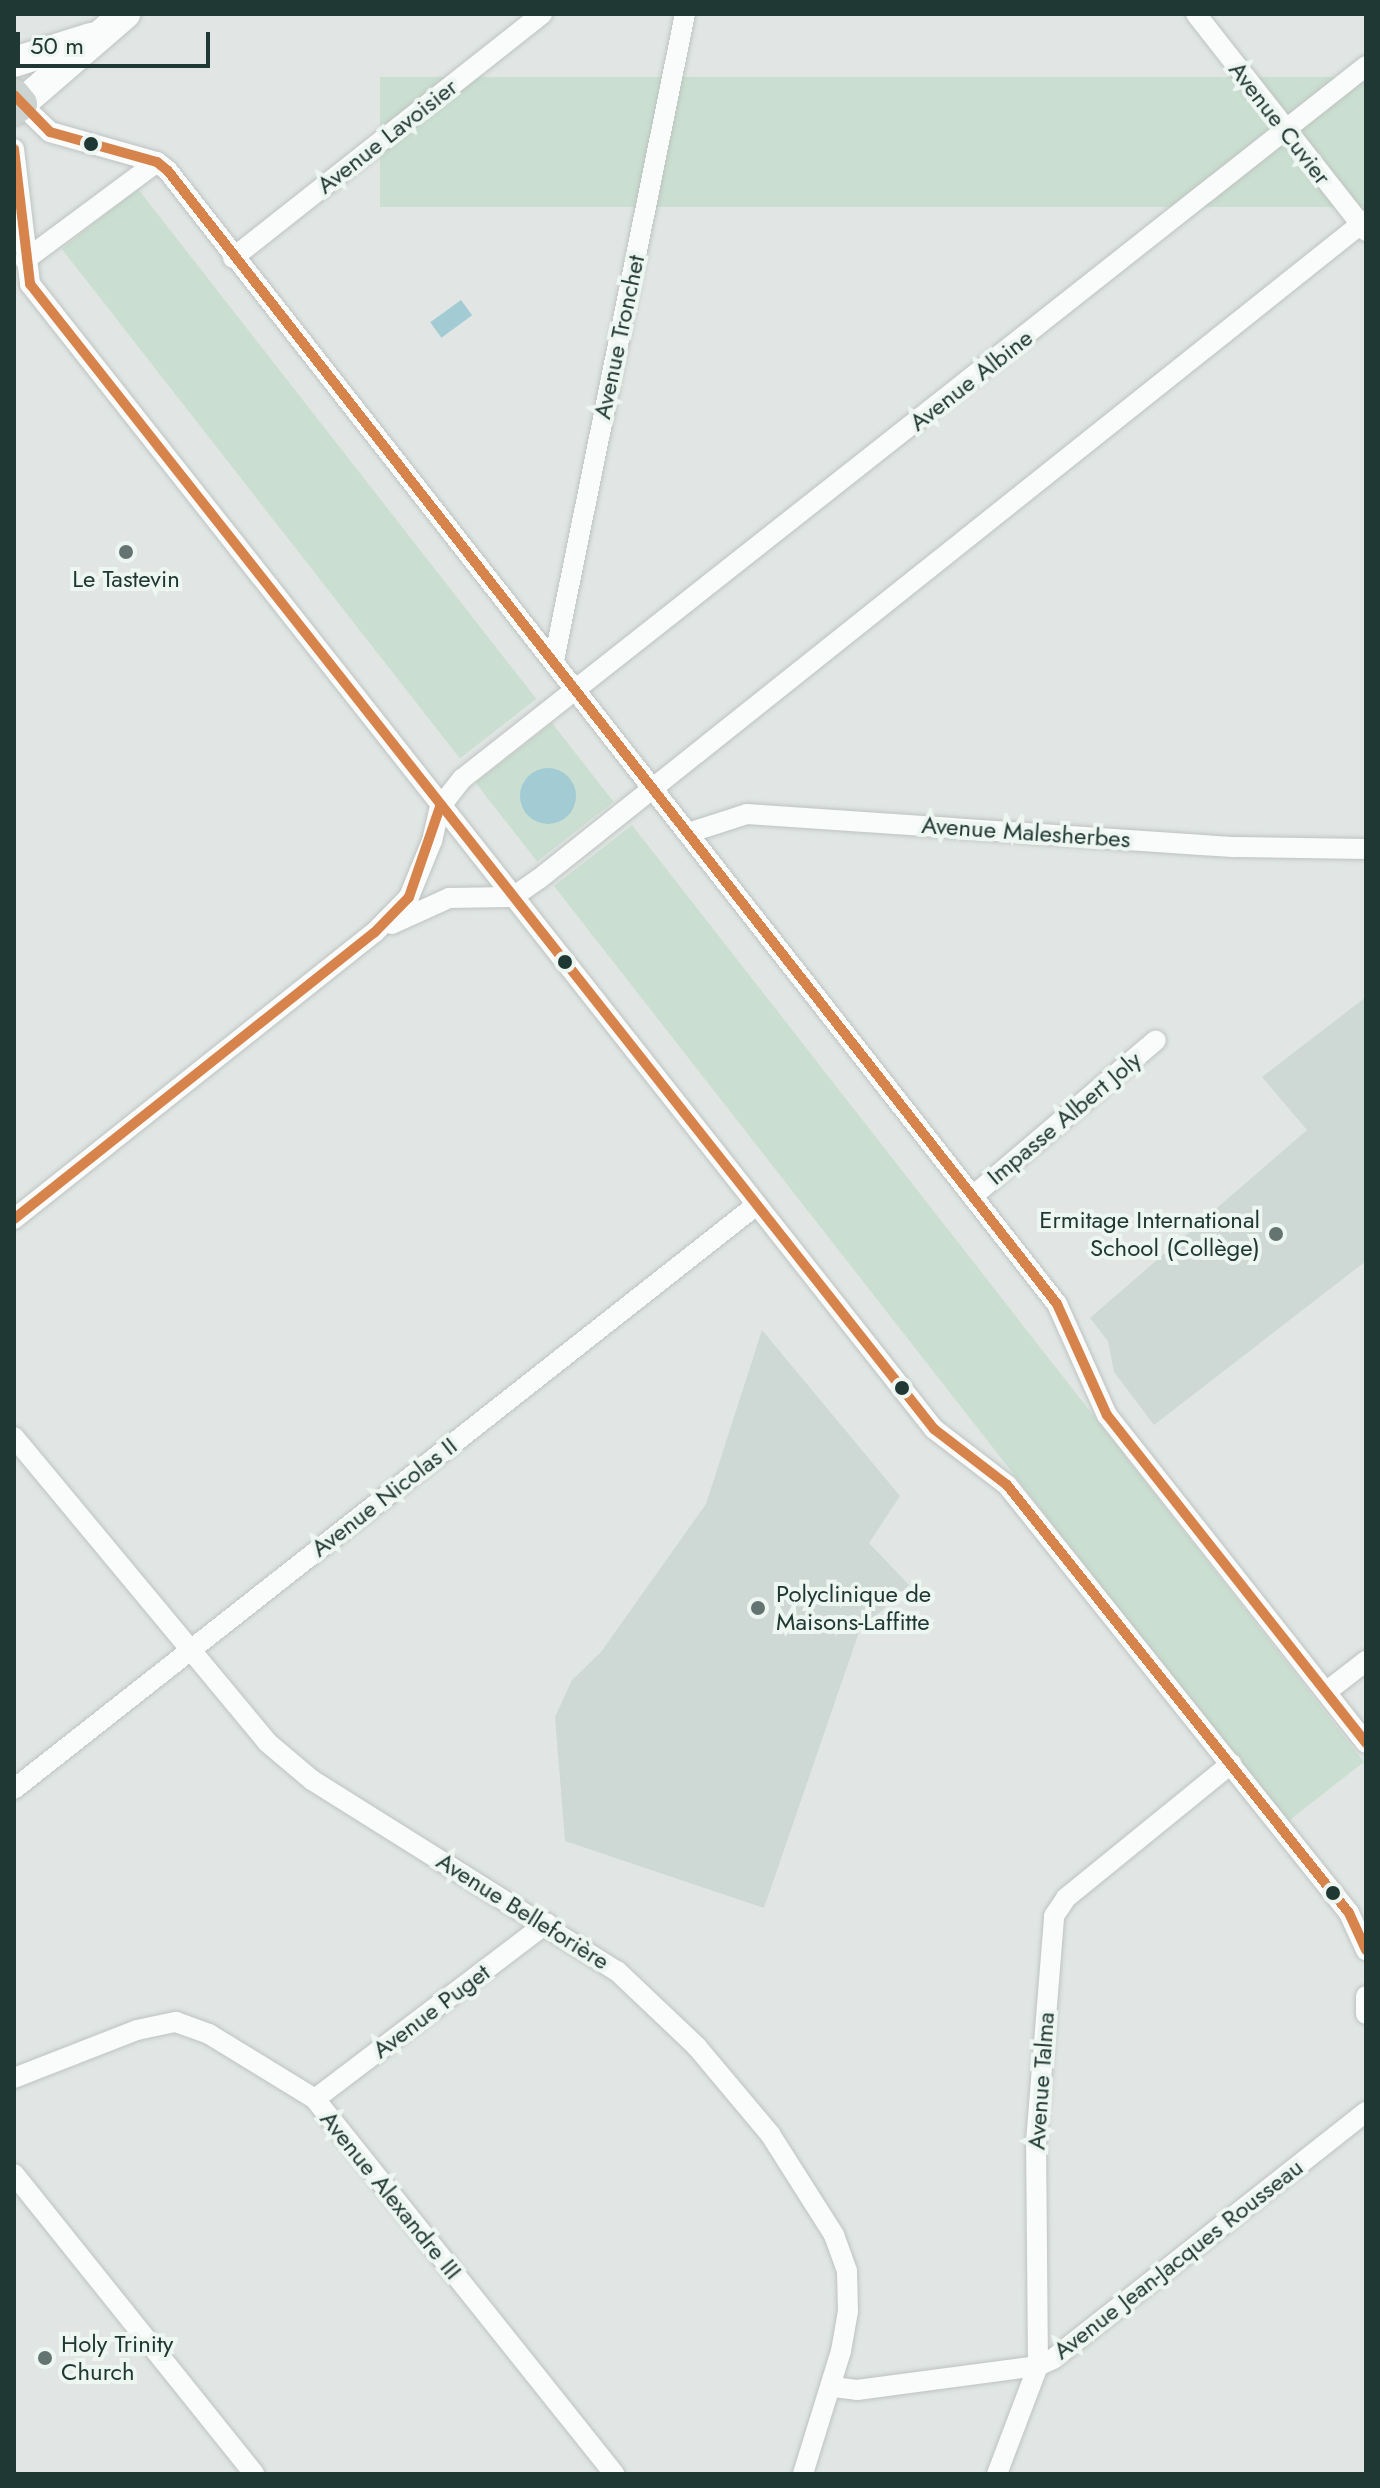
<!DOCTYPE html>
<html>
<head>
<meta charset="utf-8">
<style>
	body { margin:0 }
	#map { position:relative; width:1380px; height:2488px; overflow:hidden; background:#e1e6e4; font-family:Jost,sans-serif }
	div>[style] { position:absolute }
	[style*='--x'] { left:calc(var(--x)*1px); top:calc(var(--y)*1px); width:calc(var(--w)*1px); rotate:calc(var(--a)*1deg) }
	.built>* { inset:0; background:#ced8d4 }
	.green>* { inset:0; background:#cadfd1; transform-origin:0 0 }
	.water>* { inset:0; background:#a2cbd4; transform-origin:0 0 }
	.round { border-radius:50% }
	.roads { filter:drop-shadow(0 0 2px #bec3c1) drop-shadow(0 0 2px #bec3c1) }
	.street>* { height:20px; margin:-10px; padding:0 10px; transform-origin:10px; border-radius:10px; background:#fafbfb }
	.secondary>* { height:30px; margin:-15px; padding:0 15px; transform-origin:15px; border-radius:15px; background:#fafbfb }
	.primary>* { height:32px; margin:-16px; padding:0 16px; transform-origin:16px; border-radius:16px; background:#ccd4d2 }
	.bus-1>* { height:10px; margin:-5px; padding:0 5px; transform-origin:5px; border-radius:5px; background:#d7834c }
	.dots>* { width:22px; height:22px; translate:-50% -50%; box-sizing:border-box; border:4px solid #eef6f2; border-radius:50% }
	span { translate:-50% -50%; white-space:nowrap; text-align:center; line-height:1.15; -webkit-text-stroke:8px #eef6f2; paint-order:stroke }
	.street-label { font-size:24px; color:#203833 }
	.poi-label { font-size:24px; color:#203833 }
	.right { translate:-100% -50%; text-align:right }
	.left { translate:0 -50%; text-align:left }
	.frame { position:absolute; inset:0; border:16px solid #203833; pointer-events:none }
	.scale { position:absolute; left:16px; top:32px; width:194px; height:36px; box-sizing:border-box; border:4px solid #203833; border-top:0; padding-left:10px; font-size:24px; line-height:28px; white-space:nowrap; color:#203833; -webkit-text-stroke:6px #eef6f2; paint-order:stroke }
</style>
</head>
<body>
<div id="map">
	<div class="built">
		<i style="clip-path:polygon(1366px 997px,1366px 1261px,1154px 1425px,1114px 1372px,1108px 1341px,1090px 1318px,1307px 1130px,1262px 1077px)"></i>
		<i style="clip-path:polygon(762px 1330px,900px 1496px,869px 1543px,909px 1585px,859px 1632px,764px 1908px,565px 1841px,555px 1717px,572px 1680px,601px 1652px,706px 1504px)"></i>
	</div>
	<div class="green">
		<i style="left:1366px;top:77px;width:130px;height:986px;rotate:90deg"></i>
		<i style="left:138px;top:189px;width:647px;height:97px;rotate:52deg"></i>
		<i style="left:552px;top:723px;width:100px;height:97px;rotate:52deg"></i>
		<i style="left:632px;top:825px;width:1189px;height:99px;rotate:52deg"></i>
	</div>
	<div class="water">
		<i style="left:461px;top:300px;width:19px;height:38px;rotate:54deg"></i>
		<i class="round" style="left:520px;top:768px;width:56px;height:56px"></i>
	</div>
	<div class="roads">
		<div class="street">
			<i style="--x:1196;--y:14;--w:276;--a:51.9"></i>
			<i style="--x:21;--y:104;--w:40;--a:44"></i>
			<i style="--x:50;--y:132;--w:111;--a:15.7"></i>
			<i style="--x:157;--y:162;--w:14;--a:39"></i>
			<i style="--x:168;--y:171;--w:1440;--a:51.88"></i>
			<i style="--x:1057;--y:1304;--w:122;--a:65.8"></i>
			<i style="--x:1107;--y:1415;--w:418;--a:51.7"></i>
			<i style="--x:14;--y:149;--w:136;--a:83.2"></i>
			<i style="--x:30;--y:284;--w:1459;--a:51.71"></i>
			<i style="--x:934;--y:1429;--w:92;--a:37.5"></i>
			<i style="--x:1007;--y:1485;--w:548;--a:51.37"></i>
			<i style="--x:1349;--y:1913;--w:41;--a:65.3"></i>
			<i style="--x:233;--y:258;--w:394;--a:-38.3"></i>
			<i style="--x:25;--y:260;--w:164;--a:-36.6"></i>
			<i style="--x:554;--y:660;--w:659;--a:-78.54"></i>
			<i style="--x:688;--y:833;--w:62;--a:-17.9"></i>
			<i style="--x:747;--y:814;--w:490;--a:3.9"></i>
			<i style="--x:1236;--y:847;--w:130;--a:0.9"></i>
			<i style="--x:392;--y:924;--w:63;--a:-24.5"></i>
			<i style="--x:449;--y:898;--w:64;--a:-0.9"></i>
			<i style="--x:513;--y:897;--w:32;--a:-35"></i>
			<i style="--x:539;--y:879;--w:1057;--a:-38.55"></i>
			<i style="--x:973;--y:1196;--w:240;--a:-40.4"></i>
			<i style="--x:14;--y:1219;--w:460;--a:-38.5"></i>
			<i style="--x:374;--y:933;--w:50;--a:-45.8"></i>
			<i style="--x:409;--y:897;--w:61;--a:-67.7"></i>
			<i style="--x:432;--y:841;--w:35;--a:-77"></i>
			<i style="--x:440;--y:807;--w:36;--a:-52"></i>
			<i style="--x:462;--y:779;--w:1151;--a:-38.26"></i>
			<i style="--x:14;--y:1437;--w:396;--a:50.3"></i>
			<i style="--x:267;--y:1742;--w:59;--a:40.2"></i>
			<i style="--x:312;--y:1780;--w:360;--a:32.1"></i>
			<i style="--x:617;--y:1971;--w:110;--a:43.5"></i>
			<i style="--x:697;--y:2047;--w:114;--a:50"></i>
			<i style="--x:770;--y:2134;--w:120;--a:57.6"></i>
			<i style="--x:834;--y:2235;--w:38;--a:70"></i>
			<i style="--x:847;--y:2271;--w:40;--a:88.6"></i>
			<i style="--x:848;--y:2311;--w:41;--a:99.9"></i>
			<i style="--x:841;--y:2351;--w:129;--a:107.2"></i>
			<i style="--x:1326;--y:1692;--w:51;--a:-37.8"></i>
			<i style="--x:14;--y:1789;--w:943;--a:-38.19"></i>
			<i style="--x:1366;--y:1996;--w:18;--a:90"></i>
			<i style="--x:14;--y:2078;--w:132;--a:-21.3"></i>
			<i style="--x:137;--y:2030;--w:40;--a:-12"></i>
			<i style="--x:176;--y:2022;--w:35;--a:20"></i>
			<i style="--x:209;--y:2034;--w:124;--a:31.5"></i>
			<i style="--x:315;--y:2099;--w:480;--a:51.4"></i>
			<i style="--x:315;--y:2099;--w:291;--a:-37.2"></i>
			<i style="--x:14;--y:2174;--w:384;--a:51.3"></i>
			<i style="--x:833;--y:2387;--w:24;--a:7"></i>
			<i style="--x:857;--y:2390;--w:183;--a:-7.6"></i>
			<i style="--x:1038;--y:2366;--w:17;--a:-25"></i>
			<i style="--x:1053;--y:2359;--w:399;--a:-38.3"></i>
			<i style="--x:997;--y:2474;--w:116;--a:-69.2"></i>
			<i style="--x:1038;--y:2366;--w:224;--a:-90.5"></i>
			<i style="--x:1036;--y:2142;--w:227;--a:-85.4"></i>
			<i style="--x:1054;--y:1916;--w:22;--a:-56"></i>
			<i style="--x:1066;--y:1898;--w:213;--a:-39.1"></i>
		</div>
		<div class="secondary">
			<i style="--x:14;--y:62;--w:81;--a:-17.3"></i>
			<i style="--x:21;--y:104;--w:138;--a:-40.9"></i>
		</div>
		<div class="primary">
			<i style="--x:14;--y:95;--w:11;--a:52"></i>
			<i style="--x:21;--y:104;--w:9;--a:144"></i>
		</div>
	</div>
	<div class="bus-1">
		<i style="--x:14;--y:95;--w:52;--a:45.8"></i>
		<i style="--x:50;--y:132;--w:111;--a:15.7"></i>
		<i style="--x:157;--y:162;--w:14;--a:39"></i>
		<i style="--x:168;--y:171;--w:1440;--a:51.88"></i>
		<i style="--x:1057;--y:1304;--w:122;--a:65.8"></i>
		<i style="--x:1107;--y:1415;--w:418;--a:51.7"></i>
		<i style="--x:14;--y:149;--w:136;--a:83.2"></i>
		<i style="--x:30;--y:284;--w:1459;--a:51.71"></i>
		<i style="--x:934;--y:1429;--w:92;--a:37.5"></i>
		<i style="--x:1007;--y:1485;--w:548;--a:51.37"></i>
		<i style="--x:1349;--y:1913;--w:41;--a:65.3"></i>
		<i style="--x:14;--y:1219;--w:460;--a:-38.5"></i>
		<i style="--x:374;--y:933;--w:50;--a:-45.8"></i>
		<i style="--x:409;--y:897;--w:95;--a:-71"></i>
	</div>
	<div class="dots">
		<i style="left:91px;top:144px;background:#203833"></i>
		<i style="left:126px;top:552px;background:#647571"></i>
		<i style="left:565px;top:962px;background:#203833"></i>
		<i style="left:1276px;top:1234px;background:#647571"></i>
		<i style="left:902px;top:1388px;background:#203833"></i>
		<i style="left:758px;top:1608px;background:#647571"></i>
		<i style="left:1333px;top:1893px;background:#203833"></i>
		<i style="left:45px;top:2358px;background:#647571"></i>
	</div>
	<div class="street-label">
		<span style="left:1280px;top:123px;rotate:52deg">Avenue Cuvier</span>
		<span style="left:387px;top:136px;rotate:-38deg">Avenue Lavoisier</span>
		<span style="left:619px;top:337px;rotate:-78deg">Avenue Tronchet</span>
		<span style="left:971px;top:380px;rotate:-38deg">Avenue Albine</span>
		<span style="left:1026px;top:832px;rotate:4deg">Avenue Malesherbes</span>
		<span style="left:1064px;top:1118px;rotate:-40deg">Impasse Albert Joly</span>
		<span style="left:384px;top:1497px;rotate:-38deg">Avenue Nicolas II</span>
		<span style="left:523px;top:1911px;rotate:32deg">Avenue Belleforière</span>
		<span style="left:431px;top:2011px;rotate:-37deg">Avenue Puget</span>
		<span style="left:1041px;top:2081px;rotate:-86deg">Avenue Talma</span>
		<span style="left:391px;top:2195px;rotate:51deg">Avenue Alexandre III</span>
		<span style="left:1178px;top:2259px;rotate:-38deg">Avenue Jean-Jacques Rousseau</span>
	</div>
	<div class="poi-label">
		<span style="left:126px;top:579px">Le Tastevin</span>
		<span class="right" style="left:1260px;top:1234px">Ermitage International<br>School (Collège)</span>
		<span class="left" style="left:776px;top:1608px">Polyclinique de<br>Maisons-Laffitte</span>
		<span class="left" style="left:61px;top:2358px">Holy Trinity<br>Church</span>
	</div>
	<div class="frame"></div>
	<div class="scale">50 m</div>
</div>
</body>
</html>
